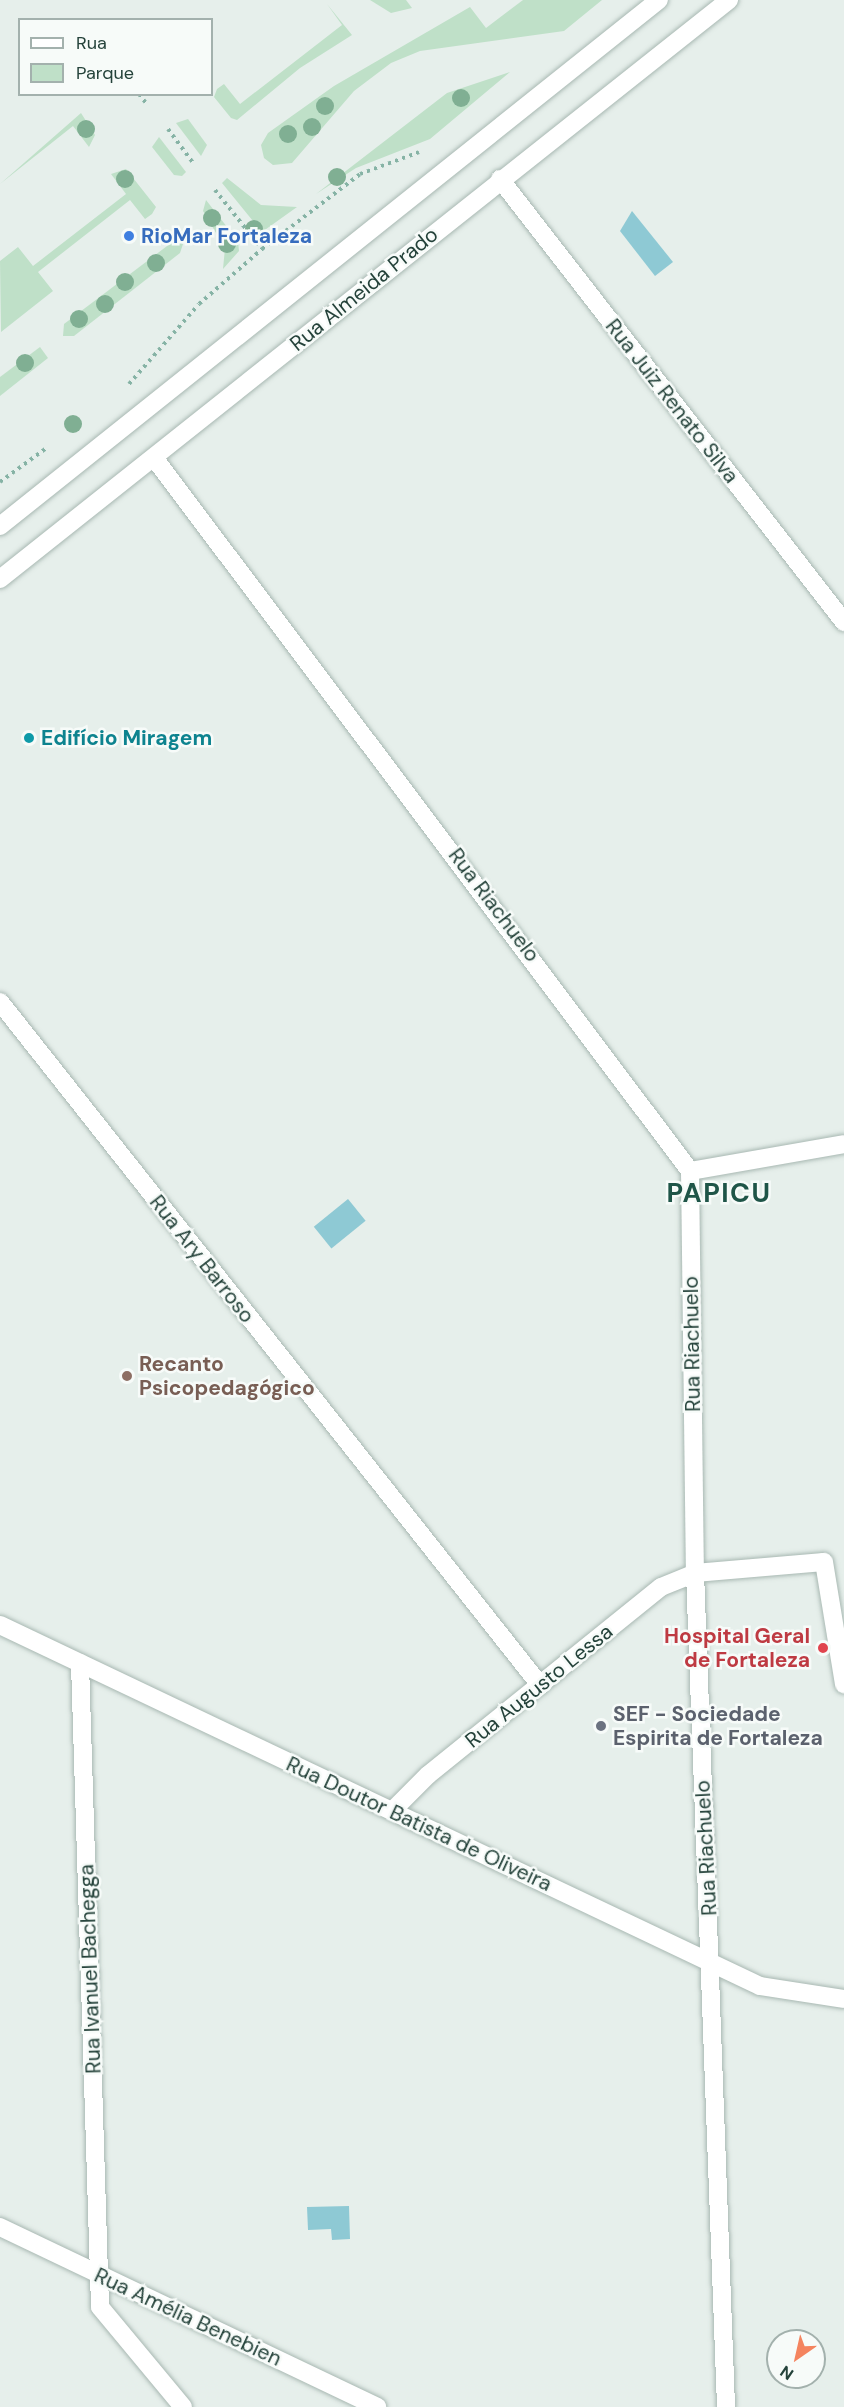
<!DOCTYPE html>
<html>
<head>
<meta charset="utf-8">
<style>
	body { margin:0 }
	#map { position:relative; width:844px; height:2407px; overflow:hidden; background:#e6efeb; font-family:"DM Sans",sans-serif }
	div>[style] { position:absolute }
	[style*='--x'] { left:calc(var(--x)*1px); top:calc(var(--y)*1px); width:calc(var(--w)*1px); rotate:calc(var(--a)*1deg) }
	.green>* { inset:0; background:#bfe0c8 }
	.water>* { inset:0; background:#8ec9d4; transform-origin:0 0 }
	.path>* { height:4px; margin-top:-2px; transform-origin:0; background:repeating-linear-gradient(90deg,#86b3a5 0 3px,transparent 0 7.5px) }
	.roads { filter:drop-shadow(0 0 2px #a8b8b2) drop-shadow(0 0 2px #a8b8b2) }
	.minor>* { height:18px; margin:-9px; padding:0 9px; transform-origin:9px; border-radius:9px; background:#fff }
	.trees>* { width:18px; height:18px; margin:-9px; border-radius:50%; background:#80af93 }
	.dots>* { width:16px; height:16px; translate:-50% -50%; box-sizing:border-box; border:3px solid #f7fbf9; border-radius:50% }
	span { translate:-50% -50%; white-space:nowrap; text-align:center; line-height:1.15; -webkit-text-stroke:5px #f7fbf9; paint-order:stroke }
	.shop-label { font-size:21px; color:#366cbe; font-weight:700 }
	.left { translate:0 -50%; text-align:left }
	.street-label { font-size:21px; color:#24423a }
	.culture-label { font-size:21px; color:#0d838f; font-weight:700 }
	.education-label { font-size:21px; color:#785e54; font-weight:700 }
	.health-label { font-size:21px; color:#be3a42; font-weight:700 }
	.right { translate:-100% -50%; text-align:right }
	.worship-label { font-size:21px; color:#5b616d; font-weight:700 }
	.district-label { font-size:27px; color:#1f5548; font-weight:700; letter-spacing:1.5px }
	.legend { position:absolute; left:18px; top:18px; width:195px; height:78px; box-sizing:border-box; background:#f7fbf9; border:2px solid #a3b1ad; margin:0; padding:8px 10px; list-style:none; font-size:18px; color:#24423a }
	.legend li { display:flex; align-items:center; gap:12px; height:30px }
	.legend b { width:30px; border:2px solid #a3b1ad }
	.north { position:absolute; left:766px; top:2329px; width:60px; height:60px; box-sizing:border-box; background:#f7fbf9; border:2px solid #a3b1ad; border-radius:50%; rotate:214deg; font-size:16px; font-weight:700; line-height:24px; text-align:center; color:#24423a }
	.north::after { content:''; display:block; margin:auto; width:21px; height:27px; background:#f4845f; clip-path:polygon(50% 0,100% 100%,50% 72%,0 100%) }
</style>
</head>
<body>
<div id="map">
	<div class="green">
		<i style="clip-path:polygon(370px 0,406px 0,412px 8px,391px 13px)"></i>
		<i style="clip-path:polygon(523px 0,602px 0,564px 31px,420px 51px,391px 63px,354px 91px,292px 163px,273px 165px,264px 158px,261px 145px,268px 133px,334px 86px,470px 7px,486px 28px)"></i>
		<i style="clip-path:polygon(327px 4px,352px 35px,300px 68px,237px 120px,231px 118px,214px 97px,217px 89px,224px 84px,240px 104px,342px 25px)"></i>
		<i style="clip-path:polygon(510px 72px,430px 139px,356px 168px,316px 194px,447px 93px)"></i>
		<i style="clip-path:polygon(81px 113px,95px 135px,89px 147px,73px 126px,0 184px)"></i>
		<i style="clip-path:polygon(188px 119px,207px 145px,201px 156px,176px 123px)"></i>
		<i style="clip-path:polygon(159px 137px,186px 172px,182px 176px,174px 175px,152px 147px)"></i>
		<i style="clip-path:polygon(126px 169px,156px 207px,152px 214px,145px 219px,130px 200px,38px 272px,53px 291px,1px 332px,0 261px,18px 247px,33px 266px,126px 194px,111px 174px)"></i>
		<i style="clip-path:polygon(227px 178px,261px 205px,297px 207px,262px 232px,222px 183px)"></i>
		<i style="clip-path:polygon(206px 200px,238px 241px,239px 251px,223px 269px,225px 248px,203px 211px)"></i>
		<i style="clip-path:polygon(175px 240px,183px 244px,180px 253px,74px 336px,63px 336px,64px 324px)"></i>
		<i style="clip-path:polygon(40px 347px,48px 358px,0 396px,0 377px)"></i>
	</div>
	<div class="water">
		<i style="clip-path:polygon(632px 211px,673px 262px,655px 276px,620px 231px)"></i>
		<i style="left:348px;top:1199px;width:28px;height:44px;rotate:51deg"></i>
		<i style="clip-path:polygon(349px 2206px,350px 2239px,332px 2240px,331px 2229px,308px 2230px,307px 2207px)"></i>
	</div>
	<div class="path">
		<i style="--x:139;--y:94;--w:11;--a:52"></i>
		<i style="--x:168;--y:129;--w:44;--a:53.4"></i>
		<i style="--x:215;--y:190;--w:75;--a:51.5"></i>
		<i style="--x:129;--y:384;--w:106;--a:-48.8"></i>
		<i style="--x:199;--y:304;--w:84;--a:-41.1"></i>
		<i style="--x:262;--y:249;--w:123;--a:-37.4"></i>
		<i style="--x:360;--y:174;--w:63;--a:-20.4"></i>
		<i style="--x:0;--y:482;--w:59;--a:-36.1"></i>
	</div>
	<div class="roads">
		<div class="minor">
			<i style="--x:500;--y:179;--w:561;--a:52.17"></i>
			<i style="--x:155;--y:459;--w:891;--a:53.08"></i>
			<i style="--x:690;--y:1171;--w:402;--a:89.3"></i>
			<i style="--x:695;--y:1573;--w:835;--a:87.87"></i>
			<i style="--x:0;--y:526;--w:843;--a:-38.6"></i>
			<i style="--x:0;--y:579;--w:931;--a:-38.46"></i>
			<i style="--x:0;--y:1002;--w:871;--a:51.67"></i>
			<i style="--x:690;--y:1171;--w:156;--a:-9.9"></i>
			<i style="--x:0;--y:1625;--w:841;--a:25.41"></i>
			<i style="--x:760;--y:1986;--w:85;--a:8.8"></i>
			<i style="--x:80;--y:1663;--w:644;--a:88.22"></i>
			<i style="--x:100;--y:2307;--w:130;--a:50.3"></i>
			<i style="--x:392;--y:1811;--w:51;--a:-45"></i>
			<i style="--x:428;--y:1775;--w:299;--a:-38.9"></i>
			<i style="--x:661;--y:1587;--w:37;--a:-22"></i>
			<i style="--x:695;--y:1573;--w:129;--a:-4.9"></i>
			<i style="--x:824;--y:1562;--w:124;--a:80.7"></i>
			<i style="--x:0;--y:2227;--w:418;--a:25.5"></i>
		</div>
	</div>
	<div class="trees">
		<i style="left:461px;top:98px"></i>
		<i style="left:325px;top:106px"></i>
		<i style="left:312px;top:127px"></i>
		<i style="left:86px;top:129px"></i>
		<i style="left:288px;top:134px"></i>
		<i style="left:337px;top:177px"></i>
		<i style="left:125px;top:179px"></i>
		<i style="left:212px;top:218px"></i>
		<i style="left:254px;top:229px"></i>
		<i style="left:227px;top:244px"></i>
		<i style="left:156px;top:263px"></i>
		<i style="left:125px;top:282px"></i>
		<i style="left:105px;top:304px"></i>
		<i style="left:79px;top:319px"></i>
		<i style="left:25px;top:363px"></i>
		<i style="left:73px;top:424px"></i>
	</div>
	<div class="dots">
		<i style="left:129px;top:236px;background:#3f7fe0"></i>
		<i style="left:29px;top:738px;background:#0f9aa8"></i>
		<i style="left:127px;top:1376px;background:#8d6e63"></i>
		<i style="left:823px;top:1648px;background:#e0444e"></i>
		<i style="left:601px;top:1726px;background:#6b7280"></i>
	</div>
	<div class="shop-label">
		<span class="left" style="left:141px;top:236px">RioMar Fortaleza</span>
	</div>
	<div class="street-label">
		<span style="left:364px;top:289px;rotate:-39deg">Rua Almeida Prado</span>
		<span style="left:672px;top:401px;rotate:52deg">Rua Juiz Renato Silva</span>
		<span style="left:494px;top:905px;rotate:53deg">Rua Riachuelo</span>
		<span style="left:202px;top:1259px;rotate:52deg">Rua Ary Barroso</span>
		<span style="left:692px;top:1344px;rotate:-91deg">Rua Riachuelo</span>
		<span style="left:539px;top:1686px;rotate:-39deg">Rua Augusto Lessa</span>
		<span style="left:419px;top:1824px;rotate:25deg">Rua Doutor Batista de Oliveira</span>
		<span style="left:706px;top:1848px;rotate:-93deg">Rua Riachuelo</span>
		<span style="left:90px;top:1969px;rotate:-92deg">Rua Ivanuel Bachegga</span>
		<span style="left:188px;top:2317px;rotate:25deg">Rua Amélia Benebien</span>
	</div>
	<div class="culture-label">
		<span class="left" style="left:41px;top:738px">Edifício Miragem</span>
	</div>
	<div class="education-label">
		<span class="left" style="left:139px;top:1376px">Recanto<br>Psicopedagógico</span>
	</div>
	<div class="health-label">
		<span class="right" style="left:810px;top:1648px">Hospital Geral<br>de Fortaleza</span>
	</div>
	<div class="worship-label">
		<span class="left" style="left:613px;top:1726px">SEF - Sociedade<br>Espirita de Fortaleza</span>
	</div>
	<div class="district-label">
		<span style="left:719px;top:1193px">PAPICU</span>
	</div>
	<ul class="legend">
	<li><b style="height:8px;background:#fff"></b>Rua</li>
	<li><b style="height:16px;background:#bfe0c8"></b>Parque</li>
	</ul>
	<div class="north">N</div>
</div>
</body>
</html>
